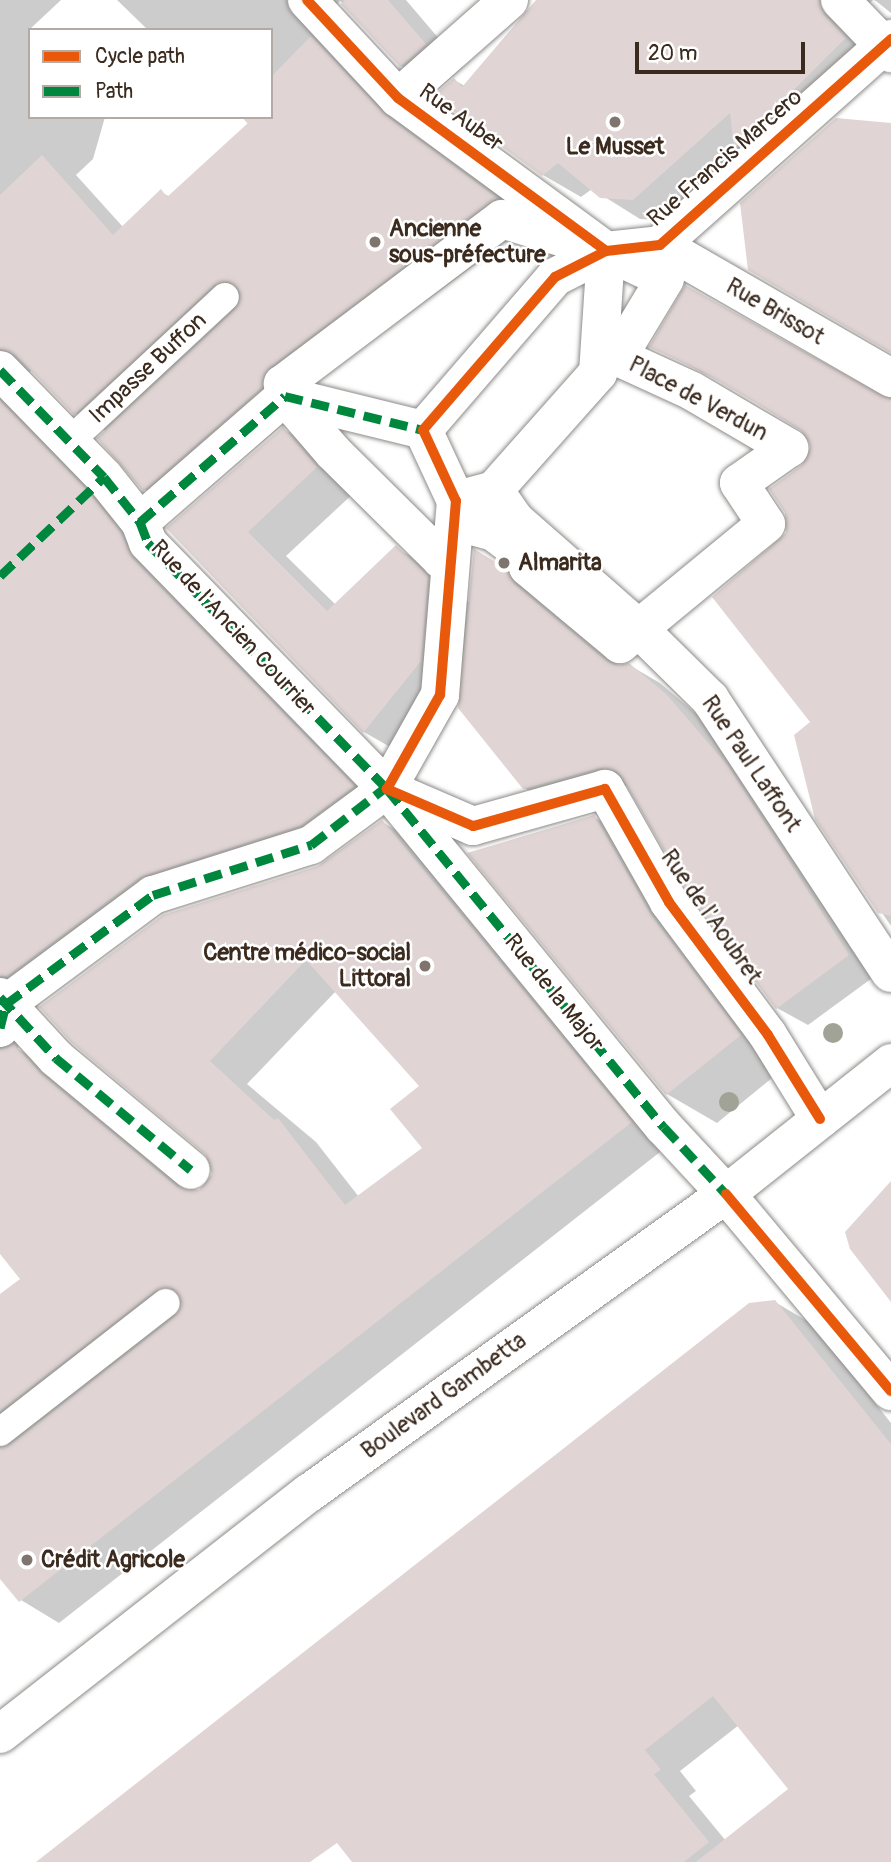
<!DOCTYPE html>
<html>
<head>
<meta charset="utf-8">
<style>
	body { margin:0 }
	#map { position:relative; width:891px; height:1862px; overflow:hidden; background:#fff; font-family:Pangolin,sans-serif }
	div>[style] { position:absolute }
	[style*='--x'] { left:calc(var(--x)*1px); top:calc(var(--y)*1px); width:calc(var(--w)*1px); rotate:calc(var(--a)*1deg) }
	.shadow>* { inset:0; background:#0003 }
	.building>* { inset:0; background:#e0d5d4 }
	.roads { filter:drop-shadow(0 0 2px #8e8b88) drop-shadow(0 0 2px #8e8b88) }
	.service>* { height:28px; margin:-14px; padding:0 14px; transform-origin:14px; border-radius:14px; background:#fff }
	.pedestrian>* { height:38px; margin:-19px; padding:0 19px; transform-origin:19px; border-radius:19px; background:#fff }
	.minor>* { height:38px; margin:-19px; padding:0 19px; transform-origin:19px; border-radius:19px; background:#fff }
	.secondary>* { height:38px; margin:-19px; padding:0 19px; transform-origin:19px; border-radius:19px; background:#fff }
	.quiet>* { height:9px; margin-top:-4.5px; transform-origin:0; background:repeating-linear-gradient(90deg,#00873e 0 18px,transparent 0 27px) }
	.cycleway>* { height:10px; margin:-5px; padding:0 5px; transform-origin:5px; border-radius:5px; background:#e8590c }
	.trees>* { width:20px; height:20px; margin:-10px; border-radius:50%; background:#a1a397 }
	.dots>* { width:19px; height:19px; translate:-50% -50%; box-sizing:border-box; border:4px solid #fff; border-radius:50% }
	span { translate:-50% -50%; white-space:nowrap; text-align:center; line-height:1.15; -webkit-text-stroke:5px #fff; paint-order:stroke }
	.street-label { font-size:23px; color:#3b2a1e }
	.poi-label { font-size:23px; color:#3b2a1e; font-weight:700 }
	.left { translate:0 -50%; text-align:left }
	.right { translate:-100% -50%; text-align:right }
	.legend { position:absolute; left:28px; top:28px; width:245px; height:91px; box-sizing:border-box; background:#fff; border:2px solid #b1aaa5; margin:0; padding:9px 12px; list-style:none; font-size:21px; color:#3b2a1e }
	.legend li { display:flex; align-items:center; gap:14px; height:35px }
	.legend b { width:35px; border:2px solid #b1aaa5 }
	.scale { position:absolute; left:635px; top:42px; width:170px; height:32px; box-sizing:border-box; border:4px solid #3b2a1e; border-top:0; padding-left:9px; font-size:21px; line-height:24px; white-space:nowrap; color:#3b2a1e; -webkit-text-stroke:5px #fff; paint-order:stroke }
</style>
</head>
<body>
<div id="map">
	<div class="shadow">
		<i style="clip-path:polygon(evenodd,0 0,61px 0,29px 30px,30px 117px,105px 117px,93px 159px,76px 175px,123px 227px,161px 192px,170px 197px,249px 125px,242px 117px,271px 117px,271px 30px,148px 30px,117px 0,406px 0,463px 67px,439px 88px,401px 66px,340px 1px,324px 17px,534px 221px,308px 388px,300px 409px,182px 511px,144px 489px,107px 432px,75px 413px,33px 370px,23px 376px,391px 809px,179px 899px,24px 1002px,18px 1049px,52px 1069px,191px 1191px,200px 1192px,214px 1175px,207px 1153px,72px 1041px,382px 822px,420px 844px,669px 1145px,59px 1623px,21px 1600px,0 1577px,0 1296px,22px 1279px,0 1251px,0 0,336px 991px,421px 1086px,424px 1149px,359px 1197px,316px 1142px,247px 1084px,336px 991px)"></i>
		<i style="clip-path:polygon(539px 0,873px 0,857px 15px,884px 61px,774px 170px,746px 154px,672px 221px,640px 219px,592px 189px,581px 197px,543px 175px,454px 80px,465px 86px)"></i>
		<i style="clip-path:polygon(873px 0,891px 0,891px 13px,876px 1px)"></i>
		<i style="clip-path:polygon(652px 347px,891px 398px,891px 926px,817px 818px,810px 436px,731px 387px)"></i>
		<i style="clip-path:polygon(283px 429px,323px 452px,356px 491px,286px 556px,336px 605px,396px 548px,436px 571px,470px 603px,505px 569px,537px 589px,544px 603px,620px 666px,629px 665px,660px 683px,700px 717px,879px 973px,808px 1025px,777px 1008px,628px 786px,555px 806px,524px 788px,462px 682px,404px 755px,364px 732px,168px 529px)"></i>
		<i style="clip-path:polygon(594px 817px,644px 845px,789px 1064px,717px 1123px,667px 1094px,470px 853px)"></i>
		<i style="clip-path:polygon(evenodd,775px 1302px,812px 1324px,891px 1423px,891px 1862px,355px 1862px,288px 1777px,271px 1862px,38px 1862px,775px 1302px,739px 1725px,791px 1790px,726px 1841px,689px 1796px,696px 1791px,680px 1771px,739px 1725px)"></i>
	</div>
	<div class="building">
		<i style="clip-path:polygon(345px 0,388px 0,426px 44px,400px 67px,341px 4px)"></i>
		<i style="clip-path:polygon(536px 0,819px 0,824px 15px,846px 38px,734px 149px,730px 113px,633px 200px,600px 198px,558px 163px,542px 176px,433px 96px,454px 78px,462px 87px)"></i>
		<i style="clip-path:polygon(311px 36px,385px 115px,497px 198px,270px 367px,262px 387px,143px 491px,97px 438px,236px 309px,241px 293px,229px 281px,214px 285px,74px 415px,16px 355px,0 349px,0 195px,42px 155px,113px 235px,161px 189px,167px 197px,248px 123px,242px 117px,271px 117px,271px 77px)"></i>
		<i style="clip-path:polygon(836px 118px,891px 123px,891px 353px,748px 270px,740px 203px)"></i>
		<i style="clip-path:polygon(685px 285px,891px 400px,891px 916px,878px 913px,815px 819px,794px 735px,810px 722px,712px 597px,786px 533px,785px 513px,769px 489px,802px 465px,811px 446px,800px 429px,703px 372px,649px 347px)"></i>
		<i style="clip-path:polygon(0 401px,88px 491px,121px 533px,132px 558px,354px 786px,301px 825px,140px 877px,7px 976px,0 976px)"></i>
		<i style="clip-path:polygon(283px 427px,317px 467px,248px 532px,327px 611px,396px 545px,428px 576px,421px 661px,363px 733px,166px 528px)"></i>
		<i style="clip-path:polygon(474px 549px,507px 569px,514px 584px,606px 661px,615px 665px,629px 663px,667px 695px,728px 766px,849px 955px,776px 1009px,687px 890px,618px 771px,599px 768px,523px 789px,458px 708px)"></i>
		<i style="clip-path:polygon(594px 815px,651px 915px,741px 1035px,666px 1095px,467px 853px)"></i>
		<i style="clip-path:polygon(evenodd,382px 820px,632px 1122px,19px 1602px,0 1579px,0 1448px,10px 1445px,176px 1316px,182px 1301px,173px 1288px,156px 1290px,0 1411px,0 1294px,20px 1279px,0 1254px,0 1050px,14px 1044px,42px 1075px,177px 1187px,199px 1190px,212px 1174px,205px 1154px,71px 1042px,39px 1007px,163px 915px,318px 866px,382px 820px,306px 960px,419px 1086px,390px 1109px,422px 1148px,345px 1205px,278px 1118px,274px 1120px,210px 1061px,306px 960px)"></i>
		<i style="clip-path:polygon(891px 1181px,891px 1302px,850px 1249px,845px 1232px)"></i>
		<i style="clip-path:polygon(775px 1300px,891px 1444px,891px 1862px,696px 1862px,788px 1789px,713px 1696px,645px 1750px,661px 1770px,654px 1774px,709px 1842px,684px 1862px,352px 1862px,337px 1843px,310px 1862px,36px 1862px,749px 1303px)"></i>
	</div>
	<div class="roads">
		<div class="service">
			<i style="--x:71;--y:440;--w:210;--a:-42.9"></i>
			<i style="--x:0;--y:1432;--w:210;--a:-37.9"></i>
		</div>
		<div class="pedestrian">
			<i style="--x:502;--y:219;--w:109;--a:17.1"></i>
			<i style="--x:606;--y:251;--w:65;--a:25.4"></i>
			<i style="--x:665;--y:279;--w:91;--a:121.1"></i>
			<i style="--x:618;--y:357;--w:81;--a:24.7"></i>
			<i style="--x:692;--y:391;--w:113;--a:30.4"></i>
			<i style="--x:789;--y:448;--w:61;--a:145"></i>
			<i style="--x:739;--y:483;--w:49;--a:56.6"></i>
			<i style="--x:766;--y:524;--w:189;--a:140.6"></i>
			<i style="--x:620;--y:644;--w:120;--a:-140.1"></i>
			<i style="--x:528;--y:567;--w:8;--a:-67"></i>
			<i style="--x:531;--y:560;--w:46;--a:-142.9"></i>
			<i style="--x:494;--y:532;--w:27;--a:-165"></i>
			<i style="--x:468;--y:525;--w:15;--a:164"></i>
			<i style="--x:454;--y:529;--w:33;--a:113"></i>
			<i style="--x:441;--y:559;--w:152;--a:-135.3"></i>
			<i style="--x:333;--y:452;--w:57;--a:-130.7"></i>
			<i style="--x:296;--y:409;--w:19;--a:-99"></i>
			<i style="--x:293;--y:390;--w:12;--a:-149"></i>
			<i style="--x:283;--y:384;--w:274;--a:-37"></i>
			<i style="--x:0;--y:370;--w:149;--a:45.8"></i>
			<i style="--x:104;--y:477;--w:58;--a:51.3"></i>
			<i style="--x:140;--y:522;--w:22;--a:69"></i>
			<i style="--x:148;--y:543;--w:343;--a:45.8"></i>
			<i style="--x:387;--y:789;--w:437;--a:50.7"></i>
			<i style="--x:664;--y:1127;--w:91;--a:47.2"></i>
			<i style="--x:140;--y:522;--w:192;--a:-41"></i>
			<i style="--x:285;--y:396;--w:142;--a:13.8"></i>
			<i style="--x:0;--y:997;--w:83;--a:47.4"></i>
			<i style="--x:56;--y:1058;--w:175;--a:39.7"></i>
			<i style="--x:0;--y:1028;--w:25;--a:-76"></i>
			<i style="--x:6;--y:1004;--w:183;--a:-36.6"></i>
			<i style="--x:153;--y:895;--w:166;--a:-17.6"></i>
			<i style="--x:311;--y:845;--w:94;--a:-36.4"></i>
		</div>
		<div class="minor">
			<i style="--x:307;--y:0;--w:134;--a:47.1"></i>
			<i style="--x:398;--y:98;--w:258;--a:36.3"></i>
			<i style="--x:840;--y:0;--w:74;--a:46.1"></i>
			<i style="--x:398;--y:98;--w:148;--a:-41.4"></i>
			<i style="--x:660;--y:245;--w:267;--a:29.9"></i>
			<i style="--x:494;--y:490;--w:38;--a:55"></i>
			<i style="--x:516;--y:521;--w:164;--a:41.3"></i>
			<i style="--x:639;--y:629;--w:100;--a:44.6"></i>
			<i style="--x:710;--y:699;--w:328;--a:56.6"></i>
			<i style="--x:468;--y:497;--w:27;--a:-15"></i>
			<i style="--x:494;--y:490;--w:157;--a:-48.4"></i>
			<i style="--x:598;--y:373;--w:122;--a:-86.2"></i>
			<i style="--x:820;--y:1119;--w:99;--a:-121.8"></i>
			<i style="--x:768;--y:1035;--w:166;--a:-126.7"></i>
			<i style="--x:669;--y:902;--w:130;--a:-119.5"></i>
			<i style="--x:605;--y:789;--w:137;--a:164.3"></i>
			<i style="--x:473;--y:826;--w:94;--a:-156.7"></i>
			<i style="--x:387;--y:789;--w:108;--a:-60.6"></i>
			<i style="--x:440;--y:695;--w:195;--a:-85.3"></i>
			<i style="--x:456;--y:501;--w:78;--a:-114.9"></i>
			<i style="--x:423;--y:430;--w:202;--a:-49.2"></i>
			<i style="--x:555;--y:277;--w:57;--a:-27"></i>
			<i style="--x:606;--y:251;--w:54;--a:-6.3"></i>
			<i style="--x:660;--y:245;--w:310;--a:-41.7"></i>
			<i style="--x:726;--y:1194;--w:257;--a:50.1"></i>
		</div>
		<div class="secondary">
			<i style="--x:0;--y:1734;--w:392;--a:-38"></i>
			<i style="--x:309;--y:1493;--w:513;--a:-35.64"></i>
			<i style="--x:726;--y:1194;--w:211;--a:-38.4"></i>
		</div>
	</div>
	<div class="quiet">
		<i style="--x:0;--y:370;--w:149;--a:45.8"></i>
		<i style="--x:104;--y:477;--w:58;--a:51.3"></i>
		<i style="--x:140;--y:522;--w:22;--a:69"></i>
		<i style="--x:148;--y:543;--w:343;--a:45.8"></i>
		<i style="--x:387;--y:789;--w:437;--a:50.7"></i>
		<i style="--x:664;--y:1127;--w:91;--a:47.2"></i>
		<i style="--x:140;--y:522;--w:192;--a:-41"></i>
		<i style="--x:285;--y:396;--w:142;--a:13.8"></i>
		<i style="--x:0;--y:576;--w:144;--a:-43.6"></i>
		<i style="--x:0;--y:997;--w:83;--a:47.4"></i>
		<i style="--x:56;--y:1058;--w:175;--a:39.7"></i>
		<i style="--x:0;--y:1028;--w:25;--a:-76"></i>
		<i style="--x:6;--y:1004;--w:183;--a:-36.6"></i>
		<i style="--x:153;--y:895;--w:166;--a:-17.6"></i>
		<i style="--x:311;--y:845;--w:100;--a:-37.7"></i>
	</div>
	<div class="cycleway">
		<i style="--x:307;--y:0;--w:134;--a:47.1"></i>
		<i style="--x:398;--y:98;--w:258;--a:36.3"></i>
		<i style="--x:820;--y:1119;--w:99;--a:-121.8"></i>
		<i style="--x:768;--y:1035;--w:166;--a:-126.7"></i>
		<i style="--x:669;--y:902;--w:130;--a:-119.5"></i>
		<i style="--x:605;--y:789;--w:137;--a:164.3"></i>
		<i style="--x:473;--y:826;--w:94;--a:-156.7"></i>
		<i style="--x:387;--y:789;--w:108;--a:-60.6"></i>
		<i style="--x:440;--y:695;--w:195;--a:-85.3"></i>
		<i style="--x:456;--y:501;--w:78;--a:-114.9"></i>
		<i style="--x:423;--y:430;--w:202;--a:-49.2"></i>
		<i style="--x:555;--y:277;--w:57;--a:-27"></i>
		<i style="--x:606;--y:251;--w:54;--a:-6.3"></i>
		<i style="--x:660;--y:245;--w:310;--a:-41.7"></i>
		<i style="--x:726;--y:1194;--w:257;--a:50.1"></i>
	</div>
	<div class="trees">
		<i style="left:833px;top:1033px"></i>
		<i style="left:729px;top:1102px"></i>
	</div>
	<div class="dots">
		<i style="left:615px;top:122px;background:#80756d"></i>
		<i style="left:375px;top:242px;background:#80756d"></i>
		<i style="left:504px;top:563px;background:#80756d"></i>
		<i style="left:425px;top:966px;background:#80756d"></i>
		<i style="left:27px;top:1560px;background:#80756d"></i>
	</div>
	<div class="street-label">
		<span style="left:461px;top:118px;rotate:36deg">Rue Auber</span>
		<span style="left:725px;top:158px;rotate:-41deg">Rue Francis Marcero</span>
		<span style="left:775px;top:312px;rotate:30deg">Rue Brissot</span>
		<span style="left:148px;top:368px;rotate:-43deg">Impasse Buffon</span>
		<span style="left:698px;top:399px;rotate:28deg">Place de Verdun</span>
		<span style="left:233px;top:628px;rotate:47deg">Rue de l'Ancien Courrier</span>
		<span style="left:751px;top:764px;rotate:56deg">Rue Paul Laffont</span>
		<span style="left:711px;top:917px;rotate:55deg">Rue de l'Aoubret</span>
		<span style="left:554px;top:993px;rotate:51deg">Rue de la Major</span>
		<span style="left:444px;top:1396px;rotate:-36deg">Boulevard Gambetta</span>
	</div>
	<div class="poi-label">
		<span style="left:615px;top:147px">Le Musset</span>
		<span class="left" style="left:389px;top:242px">Ancienne<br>sous-préfecture</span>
		<span class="left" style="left:518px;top:563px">Almarita</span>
		<span class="right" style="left:411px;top:966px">Centre médico-social<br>Littoral</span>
		<span class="left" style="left:41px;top:1560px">Crédit Agricole</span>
	</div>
	<ul class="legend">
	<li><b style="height:9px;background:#e8590c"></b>Cycle path</li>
	<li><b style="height:9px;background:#00873e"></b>Path</li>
	</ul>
	<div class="scale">20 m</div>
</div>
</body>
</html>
